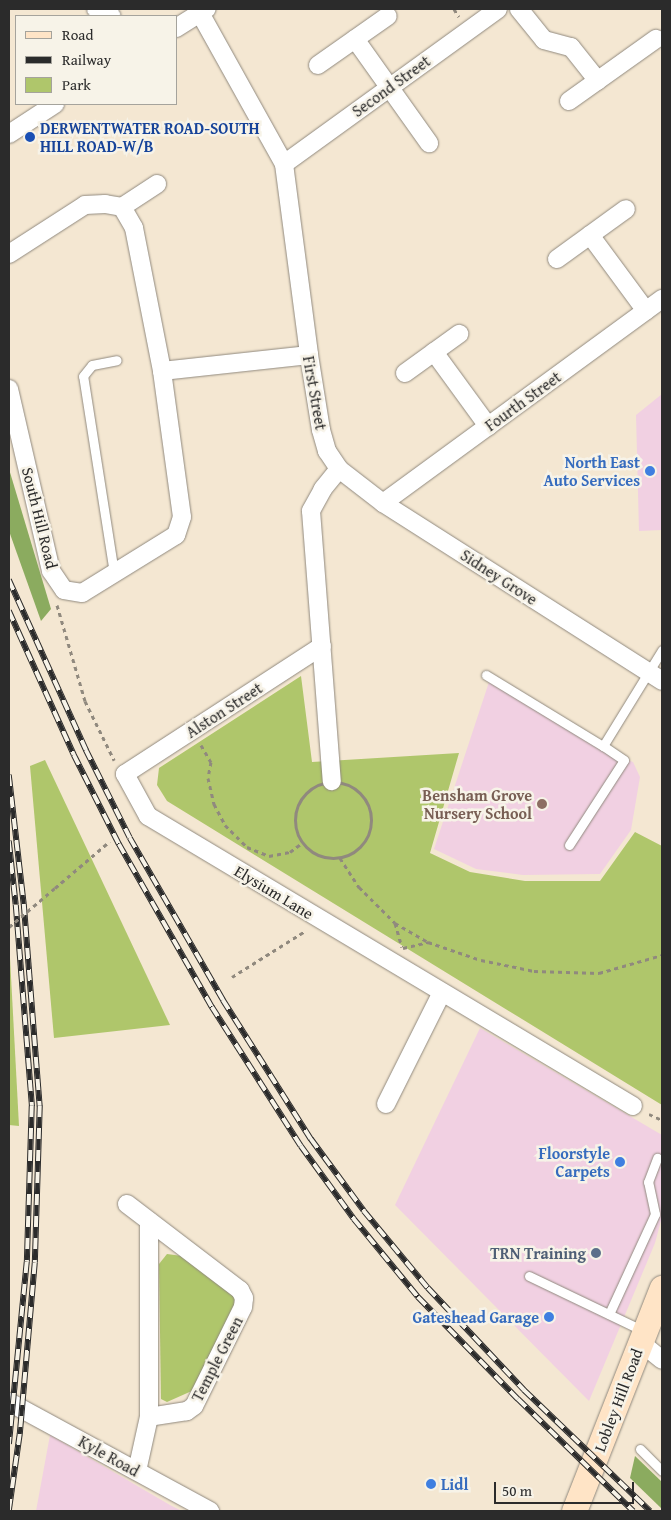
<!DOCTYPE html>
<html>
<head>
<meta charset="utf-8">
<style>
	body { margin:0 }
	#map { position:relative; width:671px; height:1520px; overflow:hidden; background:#f4e7d2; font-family:"Gentium Book Plus",serif }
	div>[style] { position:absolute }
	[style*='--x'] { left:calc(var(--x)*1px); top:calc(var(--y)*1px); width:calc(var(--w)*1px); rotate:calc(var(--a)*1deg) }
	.built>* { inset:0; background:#f1d0e2 }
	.green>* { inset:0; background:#afc66b }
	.forest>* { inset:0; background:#8bab5f }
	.path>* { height:3px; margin-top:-1.5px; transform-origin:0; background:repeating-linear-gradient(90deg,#90897e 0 4px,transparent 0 8px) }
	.path>.ring { margin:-1.5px; padding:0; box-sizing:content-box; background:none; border:3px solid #90897e; border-radius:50% }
	.roads { filter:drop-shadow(0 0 1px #90897e) drop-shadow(0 0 1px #90897e) }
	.lane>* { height:9px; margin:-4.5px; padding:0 4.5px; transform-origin:4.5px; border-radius:4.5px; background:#fff }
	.street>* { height:18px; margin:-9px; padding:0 9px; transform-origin:9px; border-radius:9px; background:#fff }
	.secondary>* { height:25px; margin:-12.5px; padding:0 12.5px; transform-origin:12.5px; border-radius:12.5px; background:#ffe4c6 }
	.rail>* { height:5.5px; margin-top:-2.75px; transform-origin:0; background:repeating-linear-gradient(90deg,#f7f3e8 0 11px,#2b2b2b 0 22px); box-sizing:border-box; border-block:1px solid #2b2b2b }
	.path-bridge>* { height:3px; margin-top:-1.5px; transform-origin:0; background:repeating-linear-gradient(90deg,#90897e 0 4px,transparent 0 8px) }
	.dots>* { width:14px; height:14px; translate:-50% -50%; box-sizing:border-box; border:2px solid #f7f3e8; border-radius:50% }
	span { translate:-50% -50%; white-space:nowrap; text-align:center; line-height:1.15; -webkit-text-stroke:5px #f7f3e8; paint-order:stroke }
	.street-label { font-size:16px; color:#2b2b2b }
	.transit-label { font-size:16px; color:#164399; font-weight:700 }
	.left { translate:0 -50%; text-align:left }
	.shop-label { font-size:16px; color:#366cbe; font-weight:700 }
	.right { translate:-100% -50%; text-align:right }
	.education-label { font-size:16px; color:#785e54; font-weight:700 }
	.service-label { font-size:16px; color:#4e5e75; font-weight:700 }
	.frame { position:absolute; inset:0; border:10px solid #2b2b2b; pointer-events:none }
	.legend { position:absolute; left:15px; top:15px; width:162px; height:90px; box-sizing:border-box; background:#f7f3e8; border:1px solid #a5a39c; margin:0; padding:6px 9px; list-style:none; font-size:15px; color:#2b2b2b }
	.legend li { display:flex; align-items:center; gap:10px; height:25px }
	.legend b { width:25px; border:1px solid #a5a39c }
	.scale { position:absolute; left:494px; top:1482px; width:140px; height:22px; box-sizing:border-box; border:2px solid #2b2b2b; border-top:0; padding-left:6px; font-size:15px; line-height:18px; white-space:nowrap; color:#2b2b2b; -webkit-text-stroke:4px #f7f3e8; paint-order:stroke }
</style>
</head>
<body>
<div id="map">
	<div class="built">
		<i style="clip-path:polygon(662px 394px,662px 530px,639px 531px,636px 415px)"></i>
		<i style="clip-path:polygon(489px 682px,608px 753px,633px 762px,640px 777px,631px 830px,600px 874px,523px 875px,476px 869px,434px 849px)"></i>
		<i style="clip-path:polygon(480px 1028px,662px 1135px,662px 1217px,655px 1243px,589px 1401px,395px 1205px)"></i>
		<i style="clip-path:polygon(50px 1435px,170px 1505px,182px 1511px,36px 1511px)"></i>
	</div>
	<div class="green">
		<i style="clip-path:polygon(301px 676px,312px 762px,459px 753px,430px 853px,470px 872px,525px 881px,600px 881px,635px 832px,662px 846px,662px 1105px,167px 801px,157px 785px,159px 768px)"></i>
		<i style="clip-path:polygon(45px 760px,170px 1025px,54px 1038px,30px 766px)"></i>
		<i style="clip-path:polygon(9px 939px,19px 1126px,9px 1125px)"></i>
		<i style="clip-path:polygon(167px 1254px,182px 1256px,235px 1297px,234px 1310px,194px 1390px,167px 1402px,161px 1399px,159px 1264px)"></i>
	</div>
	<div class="forest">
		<i style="clip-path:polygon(9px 469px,51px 609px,41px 621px,9px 531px)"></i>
		<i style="clip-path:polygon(635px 1456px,662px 1482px,662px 1509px,630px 1478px)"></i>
	</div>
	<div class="path">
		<i style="--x:454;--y:9;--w:9;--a:58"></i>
		<i style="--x:57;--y:605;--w:100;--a:73.7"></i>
		<i style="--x:85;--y:701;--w:66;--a:63.8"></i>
		<i style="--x:201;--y:745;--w:20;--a:60"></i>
		<i style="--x:211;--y:762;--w:16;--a:101"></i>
		<i style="--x:208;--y:778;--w:27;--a:77"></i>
		<i style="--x:214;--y:804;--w:24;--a:62"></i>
		<i style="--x:225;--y:825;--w:31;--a:45"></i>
		<i style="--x:247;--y:847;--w:24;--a:22"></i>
		<i style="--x:269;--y:856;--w:21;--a:-11"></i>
		<i style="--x:290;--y:852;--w:15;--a:-37"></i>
		<i class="ring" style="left:295px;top:782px;width:73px;height:73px"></i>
		<i style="--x:340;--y:858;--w:35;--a:57"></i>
		<i style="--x:359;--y:887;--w:51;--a:45"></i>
		<i style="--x:395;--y:923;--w:38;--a:30"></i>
		<i style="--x:428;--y:942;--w:56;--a:18.8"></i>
		<i style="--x:481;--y:960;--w:54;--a:11.7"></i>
		<i style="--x:534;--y:971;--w:65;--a:1.8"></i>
		<i style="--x:599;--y:973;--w:66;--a:-15.9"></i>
		<i style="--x:55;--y:888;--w:72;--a:-40.5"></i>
		<i style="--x:395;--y:923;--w:25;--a:74"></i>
		<i style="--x:403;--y:948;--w:26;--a:-13"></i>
		<i style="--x:232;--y:977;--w:86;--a:-32.2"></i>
		<i style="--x:649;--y:1114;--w:14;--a:25"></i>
	</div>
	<div class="roads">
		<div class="lane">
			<i style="--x:114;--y:573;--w:199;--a:-98.9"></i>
			<i style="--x:83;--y:376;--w:14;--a:-51"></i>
			<i style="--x:92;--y:365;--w:25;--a:-11"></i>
			<i style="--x:486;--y:675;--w:137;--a:31.3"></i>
			<i style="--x:569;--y:845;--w:101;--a:-57.1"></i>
			<i style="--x:624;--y:760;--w:25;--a:-146"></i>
			<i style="--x:603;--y:746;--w:113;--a:-58.4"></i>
			<i style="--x:529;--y:1276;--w:127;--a:25.6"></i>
			<i style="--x:609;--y:1314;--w:110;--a:-65.3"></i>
			<i style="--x:655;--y:1214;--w:33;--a:-102"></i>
			<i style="--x:648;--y:1182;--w:26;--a:-69"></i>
			<i style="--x:640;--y:1449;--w:31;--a:45"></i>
		</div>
		<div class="street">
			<i style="--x:96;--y:9;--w:17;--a:24"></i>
			<i style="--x:519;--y:9;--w:40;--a:51"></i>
			<i style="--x:544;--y:40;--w:28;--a:15"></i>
			<i style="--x:571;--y:47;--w:43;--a:51.5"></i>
			<i style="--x:200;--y:13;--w:173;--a:60.9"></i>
			<i style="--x:284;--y:164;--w:193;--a:82.5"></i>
			<i style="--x:309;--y:355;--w:76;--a:80.9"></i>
			<i style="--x:321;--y:430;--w:22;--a:74"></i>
			<i style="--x:327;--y:451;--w:22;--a:56"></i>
			<i style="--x:339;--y:469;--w:26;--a:129"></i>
			<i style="--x:323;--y:489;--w:25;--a:119"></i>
			<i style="--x:311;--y:511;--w:271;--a:85.6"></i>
			<i style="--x:176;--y:28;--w:36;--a:-32"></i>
			<i style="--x:355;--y:39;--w:128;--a:54.6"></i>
			<i style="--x:318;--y:65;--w:85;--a:-35"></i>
			<i style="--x:569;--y:101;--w:107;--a:-35.5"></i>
			<i style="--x:9;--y:134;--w:55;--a:-33.1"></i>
			<i style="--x:284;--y:164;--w:264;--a:-35.9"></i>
			<i style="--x:122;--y:207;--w:42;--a:-33.3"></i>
			<i style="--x:590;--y:235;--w:94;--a:53.6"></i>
			<i style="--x:9;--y:254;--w:90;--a:-32.8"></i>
			<i style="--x:85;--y:205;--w:20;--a:-3"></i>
			<i style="--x:105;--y:204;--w:17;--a:10"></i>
			<i style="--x:122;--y:207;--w:24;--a:60"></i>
			<i style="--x:134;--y:228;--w:146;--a:78.9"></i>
			<i style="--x:162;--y:371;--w:147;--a:82.2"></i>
			<i style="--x:182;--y:517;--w:19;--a:108"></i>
			<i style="--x:176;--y:535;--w:110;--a:148.3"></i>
			<i style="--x:82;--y:593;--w:18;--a:-171"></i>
			<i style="--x:64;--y:590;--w:23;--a:-124"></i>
			<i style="--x:51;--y:571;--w:187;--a:-103"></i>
			<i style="--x:557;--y:259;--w:85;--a:-35.9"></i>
			<i style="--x:434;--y:352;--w:92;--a:53.9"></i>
			<i style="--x:162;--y:371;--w:148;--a:-6.2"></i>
			<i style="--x:405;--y:373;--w:67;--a:-35.8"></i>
			<i style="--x:339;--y:469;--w:56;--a:37.7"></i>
			<i style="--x:383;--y:503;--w:331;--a:32.5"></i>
			<i style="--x:383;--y:503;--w:346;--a:-36.2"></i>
			<i style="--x:322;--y:646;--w:235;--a:147"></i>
			<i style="--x:125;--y:774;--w:48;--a:61.3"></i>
			<i style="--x:148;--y:816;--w:565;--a:30.88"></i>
			<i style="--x:386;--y:1104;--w:125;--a:-63.4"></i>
			<i style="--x:127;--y:1204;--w:142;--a:37.3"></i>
			<i style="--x:240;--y:1290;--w:9;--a:63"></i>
			<i style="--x:244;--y:1298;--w:9;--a:96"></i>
			<i style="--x:243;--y:1307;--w:110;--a:116.3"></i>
			<i style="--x:194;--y:1406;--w:9;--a:144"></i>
			<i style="--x:187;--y:1411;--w:38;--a:171"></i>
			<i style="--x:640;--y:1342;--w:28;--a:39"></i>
			<i style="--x:9;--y:1402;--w:229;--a:28.5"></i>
			<i style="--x:137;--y:1471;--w:55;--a:-77.5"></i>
			<i style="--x:149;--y:1417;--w:196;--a:-90"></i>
		</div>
		<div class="secondary">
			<i style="--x:574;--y:1511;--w:240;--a:-68.5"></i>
		</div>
	</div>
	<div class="rail">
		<i style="--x:9;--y:580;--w:187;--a:65.6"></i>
		<i style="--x:86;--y:750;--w:98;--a:63.4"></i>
		<i style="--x:130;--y:838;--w:187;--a:60.1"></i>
		<i style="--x:223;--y:1000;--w:165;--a:57.7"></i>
		<i style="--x:311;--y:1139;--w:89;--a:53.6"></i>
		<i style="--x:364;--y:1211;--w:100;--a:50.3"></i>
		<i style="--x:428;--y:1288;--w:140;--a:46.7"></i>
		<i style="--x:524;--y:1390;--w:175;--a:43.8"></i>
		<i style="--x:9;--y:611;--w:158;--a:65.7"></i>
		<i style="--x:74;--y:755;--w:100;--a:63.2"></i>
		<i style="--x:119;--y:844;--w:188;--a:60.3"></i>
		<i style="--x:212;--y:1007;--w:165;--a:57.4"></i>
		<i style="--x:301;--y:1146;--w:90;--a:54"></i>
		<i style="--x:354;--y:1219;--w:101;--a:50.6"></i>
		<i style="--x:418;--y:1297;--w:143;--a:45.6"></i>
		<i style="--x:518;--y:1399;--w:161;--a:44.2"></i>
		<i style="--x:9;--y:775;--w:130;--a:83.4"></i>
		<i style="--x:24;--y:904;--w:203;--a:85.5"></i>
		<i style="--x:40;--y:1106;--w:157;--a:91.8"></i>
		<i style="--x:35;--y:1263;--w:172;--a:95"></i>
		<i style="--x:20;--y:1434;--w:78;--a:98.1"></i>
		<i style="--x:9;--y:841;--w:64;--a:83.8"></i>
		<i style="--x:16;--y:905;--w:202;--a:85.4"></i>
		<i style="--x:32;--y:1106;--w:156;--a:91.8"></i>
		<i style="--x:27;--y:1262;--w:183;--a:95.6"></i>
	</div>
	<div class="path-bridge">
		<i style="--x:9;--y:927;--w:60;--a:-40.3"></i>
	</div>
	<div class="dots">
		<i style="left:30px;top:137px;background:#1a4fb4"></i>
		<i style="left:650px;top:471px;background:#3f7fe0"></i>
		<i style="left:542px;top:804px;background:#8d6e63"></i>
		<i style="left:620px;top:1162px;background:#3f7fe0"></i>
		<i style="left:596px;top:1253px;background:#5c6f8a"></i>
		<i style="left:549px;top:1317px;background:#3f7fe0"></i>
		<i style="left:431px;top:1484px;background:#3f7fe0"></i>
	</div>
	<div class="street-label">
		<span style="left:391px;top:86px;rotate:-36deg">Second Street</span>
		<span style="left:315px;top:393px;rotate:80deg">First Street</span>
		<span style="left:523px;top:401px;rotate:-36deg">Fourth Street</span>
		<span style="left:40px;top:518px;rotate:76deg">South Hill Road</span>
		<span style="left:499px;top:577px;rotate:33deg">Sidney Grove</span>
		<span style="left:224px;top:710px;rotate:-33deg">Alston Street</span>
		<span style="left:274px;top:892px;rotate:31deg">Elysium Lane</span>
		<span style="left:217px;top:1359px;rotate:-63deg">Temple Green</span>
		<span style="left:618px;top:1400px;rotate:-69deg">Lobley Hill Road</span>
		<span style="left:109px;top:1456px;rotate:29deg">Kyle Road</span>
	</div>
	<div class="transit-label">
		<span class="left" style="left:40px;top:137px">DERWENTWATER ROAD-SOUTH<br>HILL ROAD-W/B</span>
	</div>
	<div class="shop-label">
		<span class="right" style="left:640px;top:471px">North East<br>Auto Services</span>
		<span class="right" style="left:610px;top:1162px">Floorstyle<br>Carpets</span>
		<span class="right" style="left:539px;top:1317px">Gateshead Garage</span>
		<span class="left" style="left:441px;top:1484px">Lidl</span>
	</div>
	<div class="education-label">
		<span class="right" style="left:532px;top:804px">Bensham Grove<br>Nursery School</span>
	</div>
	<div class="service-label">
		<span class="right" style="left:586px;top:1253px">TRN Training</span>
	</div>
	<div class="frame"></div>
	<ul class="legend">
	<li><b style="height:6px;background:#ffe4c6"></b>Road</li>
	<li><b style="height:6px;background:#2b2b2b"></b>Railway</li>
	<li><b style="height:14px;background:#afc66b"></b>Park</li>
	</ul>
	<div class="scale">50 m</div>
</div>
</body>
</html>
